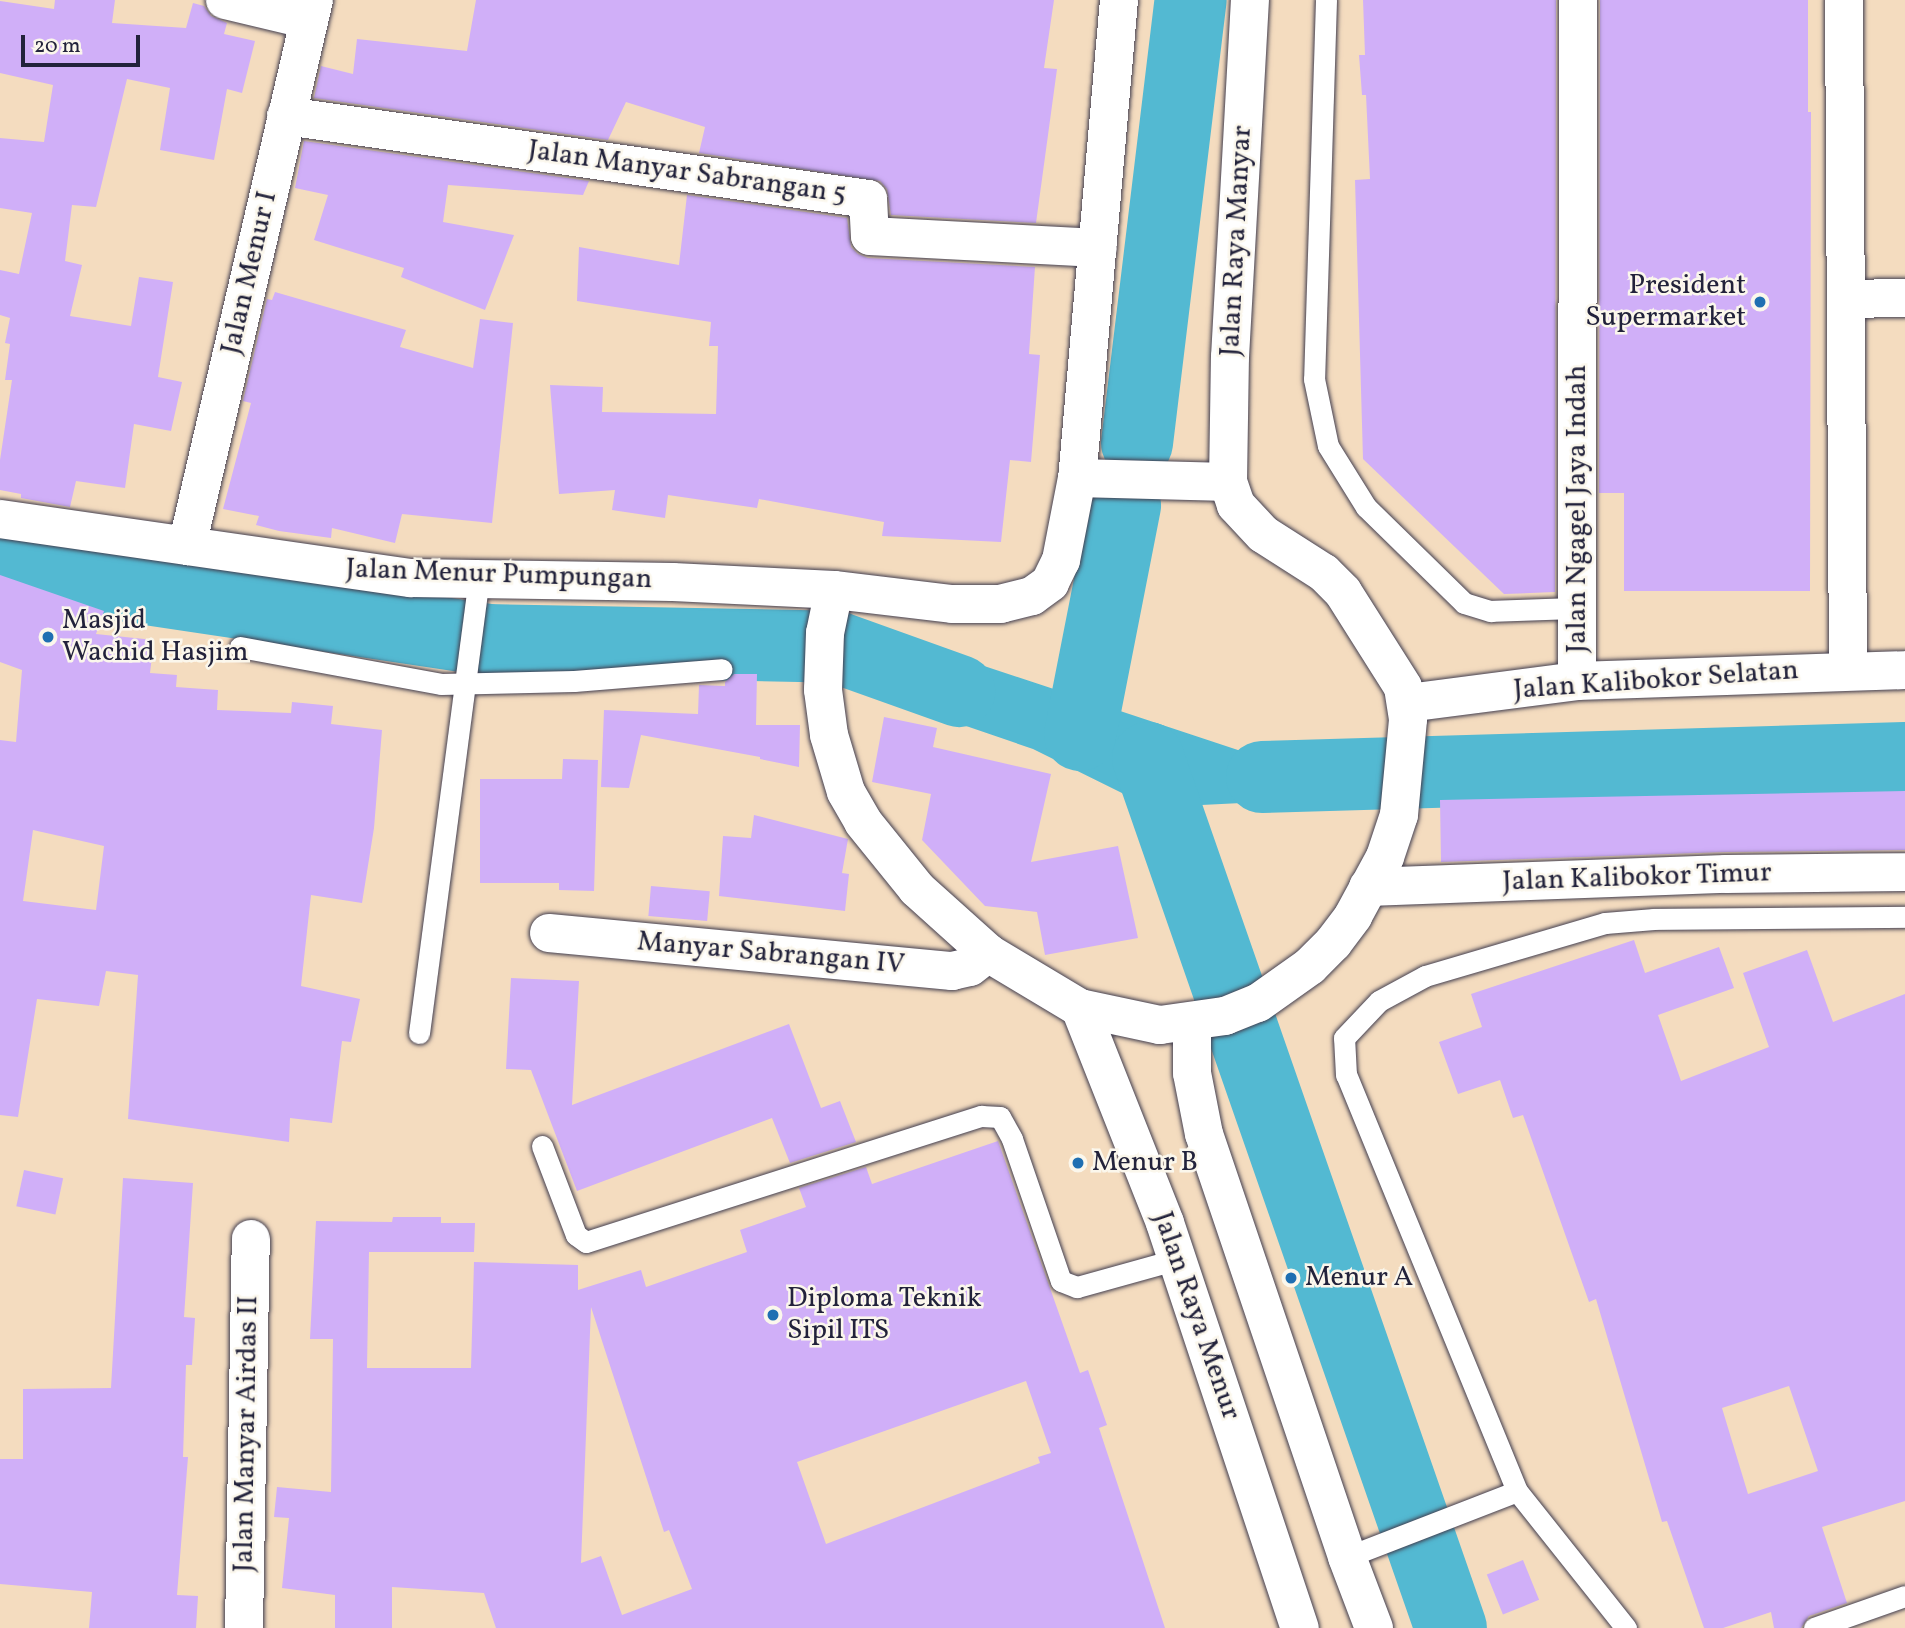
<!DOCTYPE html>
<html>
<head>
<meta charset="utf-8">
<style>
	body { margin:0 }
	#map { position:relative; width:1905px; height:1628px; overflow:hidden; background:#f4dcbf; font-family:Vollkorn,serif }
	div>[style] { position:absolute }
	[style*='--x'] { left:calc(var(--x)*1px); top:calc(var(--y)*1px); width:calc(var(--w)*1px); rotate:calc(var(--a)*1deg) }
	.water>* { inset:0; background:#53b9d2 }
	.river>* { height:72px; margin:-36px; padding:0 36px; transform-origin:36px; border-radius:36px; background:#53b9d2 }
	.building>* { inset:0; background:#d0aff8; transform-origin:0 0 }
	.roads { filter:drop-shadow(0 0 2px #423e4f) drop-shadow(0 0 2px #423e4f) }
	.lane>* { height:21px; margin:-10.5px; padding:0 10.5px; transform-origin:10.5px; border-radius:10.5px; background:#fff }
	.street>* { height:38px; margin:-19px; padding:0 19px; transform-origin:19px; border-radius:19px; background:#fff }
	.secondary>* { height:38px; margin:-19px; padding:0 19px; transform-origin:19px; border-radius:19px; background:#fff }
	.primary>* { height:38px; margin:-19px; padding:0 19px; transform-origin:19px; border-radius:19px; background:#fff }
	.dots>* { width:19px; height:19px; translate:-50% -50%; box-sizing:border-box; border:4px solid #fbf7ec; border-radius:50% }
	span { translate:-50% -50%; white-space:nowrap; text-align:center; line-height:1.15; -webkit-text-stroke:5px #fbf7ec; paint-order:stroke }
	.street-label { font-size:28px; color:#22223b }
	.poi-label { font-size:28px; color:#22223b }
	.right { translate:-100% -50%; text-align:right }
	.left { translate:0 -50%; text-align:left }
	.scale { position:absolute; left:21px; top:35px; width:119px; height:32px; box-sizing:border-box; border:4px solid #22223b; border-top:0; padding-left:9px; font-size:21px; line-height:24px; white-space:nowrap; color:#22223b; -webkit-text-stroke:5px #fbf7ec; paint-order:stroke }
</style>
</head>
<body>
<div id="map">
	<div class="water">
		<i style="clip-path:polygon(872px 634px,957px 657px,1253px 755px,1359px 751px,1363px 797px,1181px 806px,1126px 795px,1033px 749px,855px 688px)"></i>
	</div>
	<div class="river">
		<i style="--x:1137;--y:443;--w:446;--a:-83.1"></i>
		<i style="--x:0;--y:567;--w:492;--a:8.5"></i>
		<i style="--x:487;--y:640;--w:349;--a:1.1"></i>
		<i style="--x:836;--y:647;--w:131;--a:19.7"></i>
		<i style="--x:1080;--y:735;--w:234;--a:-78.9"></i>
		<i style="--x:1148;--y:758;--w:921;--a:70.8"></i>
		<i style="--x:1262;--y:777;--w:643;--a:-1.69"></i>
	</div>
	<div class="building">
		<i style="clip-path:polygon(55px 0,115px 0,112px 23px,186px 28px,193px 3px,204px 6px,211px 16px,227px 23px,224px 34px,255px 41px,242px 93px,227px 89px,214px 160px,160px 150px,170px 88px,127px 79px,96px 207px,72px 205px,65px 261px,82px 265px,70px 316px,131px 326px,139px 277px,173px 282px,158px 377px,182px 382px,171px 431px,134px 424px,125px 488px,76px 481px,70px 507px,21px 498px,21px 494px,0 490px,0 460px,12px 380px,5px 380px,10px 344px,5px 343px,10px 318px,0 315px,0 270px,19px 274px,32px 213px,0 208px,0 138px,44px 142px,53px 85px,0 73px,0 1px,54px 9px)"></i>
		<i style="clip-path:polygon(476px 0,1054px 0,1044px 68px,1057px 69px,1036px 223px,891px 215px,887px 189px,880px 181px,699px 153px,705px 127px,626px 102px,608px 140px,314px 98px,321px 66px,353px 74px,357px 39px,467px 51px)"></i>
		<i style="clip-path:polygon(1363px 0,1556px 0,1555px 592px,1504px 594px,1363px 459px,1355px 180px,1370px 179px,1366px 95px,1362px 95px,1359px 55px,1365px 55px)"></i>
		<i style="clip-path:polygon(1600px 0,1808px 0,1808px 112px,1811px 112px,1810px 591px,1624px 591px,1624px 493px,1599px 493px)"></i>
		<i style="clip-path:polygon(304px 141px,589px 181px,583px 195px,448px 185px,443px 222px,514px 235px,485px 310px,401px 277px,404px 268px,314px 240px,328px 195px,295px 188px)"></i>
		<i style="clip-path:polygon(687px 195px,847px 218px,851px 247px,858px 254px,868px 258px,1035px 267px,1029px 354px,1040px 355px,1031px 462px,1010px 460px,1001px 542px,882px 536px,884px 522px,759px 499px,757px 508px,668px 495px,665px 518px,612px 510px,615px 490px,559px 494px,550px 385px,603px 387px,602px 412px,716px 414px,718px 346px,709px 346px,711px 322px,577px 301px,579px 247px,679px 265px)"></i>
		<i style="clip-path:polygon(275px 292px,406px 330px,400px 347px,473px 368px,480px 319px,513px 323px,492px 523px,402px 514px,395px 543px,332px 528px,331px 538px,279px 531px,256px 525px,259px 516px,223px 509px,251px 403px,243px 401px,267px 299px,272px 300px)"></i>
		<i style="clip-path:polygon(evenodd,0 575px,104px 611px,96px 634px,154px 640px,150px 673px,177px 675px,176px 687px,218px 690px,217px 710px,291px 713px,292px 702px,333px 706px,331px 724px,382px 730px,374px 828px,362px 903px,311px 895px,301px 986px,360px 999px,351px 1042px,342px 1041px,332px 1123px,290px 1118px,289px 1142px,128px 1119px,138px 975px,106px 971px,99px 1006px,37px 999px,18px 1117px,0 1115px,0 740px,16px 742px,22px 670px,0 662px,0 575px,33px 830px,104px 846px,96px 910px,23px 901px,33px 830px)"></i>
		<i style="clip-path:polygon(734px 674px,757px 674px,756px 725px,800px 725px,799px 767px,760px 759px,760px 757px,641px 735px,629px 788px,601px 787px,604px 710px,698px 714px,699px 685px,725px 686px,725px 682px)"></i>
		<i style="clip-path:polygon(884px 717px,937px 728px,933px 747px,1051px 774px,1031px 862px,1118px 846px,1138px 938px,1045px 955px,1037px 912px,985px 906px,922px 840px,931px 794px,872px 782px)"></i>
		<i style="clip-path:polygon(563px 759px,598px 760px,594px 891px,559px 890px,559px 883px,480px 883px,480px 779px,562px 779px)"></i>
		<i style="clip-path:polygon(1905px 791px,1905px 850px,1726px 852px,1441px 862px,1440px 800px)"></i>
		<i style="clip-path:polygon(754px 815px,848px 839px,842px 873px,849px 874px,845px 911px,719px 896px,723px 836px,751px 838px)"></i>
		<i style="left:651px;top:886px;width:59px;height:30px;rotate:5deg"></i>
		<i style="clip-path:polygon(evenodd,1634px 940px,1645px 973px,1719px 947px,1734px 988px,1658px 1015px,1681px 1081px,1769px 1047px,1743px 973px,1807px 950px,1833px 1022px,1905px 994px,1905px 1501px,1822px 1527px,1847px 1603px,1809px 1616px,1801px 1628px,1774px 1628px,1771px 1612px,1723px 1628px,1704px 1628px,1667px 1521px,1662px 1522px,1596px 1299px,1589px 1302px,1523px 1115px,1513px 1118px,1500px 1080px,1458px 1094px,1439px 1042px,1482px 1027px,1471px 994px,1634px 940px,1789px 1386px,1818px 1471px,1748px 1494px,1722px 1408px,1789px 1386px)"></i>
		<i style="clip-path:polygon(511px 978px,579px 981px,572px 1105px,789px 1024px,821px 1108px,840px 1101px,856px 1142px,790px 1163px,772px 1118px,577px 1191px,531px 1070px,506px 1069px)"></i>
		<i style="clip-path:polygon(evenodd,998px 1141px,1080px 1373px,1088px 1370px,1107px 1425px,1099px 1428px,1165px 1628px,496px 1628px,484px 1593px,392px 1587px,392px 1628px,335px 1628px,335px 1595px,282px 1588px,289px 1518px,274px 1517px,277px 1487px,331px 1492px,333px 1339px,310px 1339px,316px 1221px,392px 1222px,393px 1217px,441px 1217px,441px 1223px,475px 1223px,474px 1252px,369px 1252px,367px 1368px,471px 1368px,474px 1262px,578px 1265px,578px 1290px,641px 1270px,646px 1287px,747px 1252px,740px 1230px,806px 1207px,799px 1188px,866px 1167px,872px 1184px,998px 1141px,591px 1307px,664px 1532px,669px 1530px,692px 1589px,622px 1615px,601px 1556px,581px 1563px,591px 1307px,998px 1141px,1026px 1381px,1051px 1453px,1038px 1457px,1040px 1463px,826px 1544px,797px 1462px,1026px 1381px)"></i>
		<i style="left:24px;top:1170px;width:40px;height:37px;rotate:12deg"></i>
		<i style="clip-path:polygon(123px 1178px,193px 1183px,184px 1317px,195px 1318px,192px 1365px,186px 1365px,183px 1457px,188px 1457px,177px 1595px,198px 1596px,196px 1628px,89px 1628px,92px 1592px,0 1584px,0 1459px,23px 1459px,23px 1389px,111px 1388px)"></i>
		<i style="left:1523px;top:1560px;width:43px;height:39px;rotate:68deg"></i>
	</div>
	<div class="roads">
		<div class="lane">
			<i style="--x:1326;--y:0;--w:379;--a:91.8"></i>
			<i style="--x:1314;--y:379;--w:68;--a:78.2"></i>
			<i style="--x:1328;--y:446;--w:72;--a:58.1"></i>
			<i style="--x:1366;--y:507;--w:137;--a:44.4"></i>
			<i style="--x:1464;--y:603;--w:28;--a:17"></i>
			<i style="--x:1491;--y:611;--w:87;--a:-2"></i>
			<i style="--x:240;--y:647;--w:204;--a:10.4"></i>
			<i style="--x:441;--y:684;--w:133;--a:-1.3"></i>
			<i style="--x:574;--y:681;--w:148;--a:-4.6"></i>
			<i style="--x:419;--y:1033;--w:457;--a:-82.5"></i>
			<i style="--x:542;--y:1146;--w:95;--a:69.1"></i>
			<i style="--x:576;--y:1235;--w:12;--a:35"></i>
			<i style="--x:586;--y:1242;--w:415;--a:-17.7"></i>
			<i style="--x:981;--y:1116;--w:19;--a:3"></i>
			<i style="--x:1000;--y:1117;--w:25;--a:61"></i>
			<i style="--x:1012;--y:1139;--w:150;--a:71"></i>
			<i style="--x:1061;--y:1281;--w:17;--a:21"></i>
			<i style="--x:1077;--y:1287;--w:105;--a:-15.5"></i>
			<i style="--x:1347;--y:1557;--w:182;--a:-21.2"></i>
			<i style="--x:1626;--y:1628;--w:175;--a:-128.5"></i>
			<i style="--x:1517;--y:1491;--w:450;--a:-112.3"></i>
			<i style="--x:1346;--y:1075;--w:37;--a:-93"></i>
			<i style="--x:1344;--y:1038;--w:51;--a:-46.6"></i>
			<i style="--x:1379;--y:1001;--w:52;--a:-28.5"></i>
			<i style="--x:1425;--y:976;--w:188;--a:-16.4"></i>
			<i style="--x:1605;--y:923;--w:49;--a:-4.7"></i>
			<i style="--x:1654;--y:919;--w:251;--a:-0.5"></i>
			<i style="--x:1814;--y:1628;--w:96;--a:-19.4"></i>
		</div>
		<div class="street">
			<i style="--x:225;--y:0;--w:86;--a:13.4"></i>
			<i style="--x:1844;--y:0;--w:670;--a:89.66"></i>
			<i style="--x:286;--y:116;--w:588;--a:8.12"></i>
			<i style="--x:868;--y:199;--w:37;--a:87"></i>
			<i style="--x:870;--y:236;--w:228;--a:3"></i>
			<i style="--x:1846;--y:299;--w:59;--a:-1"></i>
			<i style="--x:187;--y:546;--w:561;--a:-76.91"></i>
			<i style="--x:1577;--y:681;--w:681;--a:-89.92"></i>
			<i style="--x:1368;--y:887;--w:358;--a:-2.1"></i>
			<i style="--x:1726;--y:874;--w:179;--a:-0.6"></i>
			<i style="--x:549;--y:933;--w:405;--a:5.4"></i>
			<i style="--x:952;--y:971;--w:18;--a:-13"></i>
			<i style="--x:970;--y:967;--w:23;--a:-38"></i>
			<i style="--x:244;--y:1628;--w:389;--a:-89"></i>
		</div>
		<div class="secondary">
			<i style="--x:0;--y:519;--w:415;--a:8.2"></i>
			<i style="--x:411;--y:578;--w:262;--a:0.9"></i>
			<i style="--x:673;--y:582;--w:161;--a:2.8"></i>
			<i style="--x:1408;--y:703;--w:170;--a:-7.4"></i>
			<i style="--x:1577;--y:681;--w:328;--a:-1.9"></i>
		</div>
		<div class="primary">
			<i style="--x:1119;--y:0;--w:480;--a:95"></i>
			<i style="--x:1077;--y:478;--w:84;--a:101"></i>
			<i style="--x:1061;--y:560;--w:25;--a:116"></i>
			<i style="--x:1050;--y:583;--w:22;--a:144"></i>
			<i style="--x:1032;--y:596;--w:32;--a:166"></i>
			<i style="--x:1001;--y:604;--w:49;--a:180"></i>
			<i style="--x:952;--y:604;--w:119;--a:-173.2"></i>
			<i style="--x:834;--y:590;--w:44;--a:101.8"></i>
			<i style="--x:825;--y:633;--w:57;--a:92"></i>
			<i style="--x:823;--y:690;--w:45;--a:82.4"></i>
			<i style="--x:829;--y:735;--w:59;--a:73.4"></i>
			<i style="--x:846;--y:792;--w:34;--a:60"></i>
			<i style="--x:863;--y:822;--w:86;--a:51.1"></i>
			<i style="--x:917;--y:889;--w:96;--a:42"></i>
			<i style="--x:988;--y:953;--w:107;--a:30.9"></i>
			<i style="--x:1080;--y:1008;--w:82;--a:12"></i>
			<i style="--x:1160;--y:1025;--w:66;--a:-7.9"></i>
			<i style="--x:1225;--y:1016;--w:35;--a:-22"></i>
			<i style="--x:1258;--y:1003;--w:64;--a:-35.4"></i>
			<i style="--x:1310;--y:966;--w:33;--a:-45"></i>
			<i style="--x:1333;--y:943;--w:34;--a:-53"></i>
			<i style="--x:1353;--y:916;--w:67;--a:-61.5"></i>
			<i style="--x:1385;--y:857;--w:44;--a:-71.6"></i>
			<i style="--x:1399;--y:815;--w:96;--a:-84.6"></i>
			<i style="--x:1408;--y:719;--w:32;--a:-99"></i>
			<i style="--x:1403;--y:687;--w:112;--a:-122.3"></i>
			<i style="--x:1343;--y:592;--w:27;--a:-135"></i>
			<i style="--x:1324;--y:573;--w:72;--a:-147.4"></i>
			<i style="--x:1263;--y:534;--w:40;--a:-133"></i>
			<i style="--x:1236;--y:505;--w:24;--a:-109"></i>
			<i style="--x:1228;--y:482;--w:125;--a:-89.1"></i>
			<i style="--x:1230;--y:357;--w:358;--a:-86.8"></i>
			<i style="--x:1077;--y:478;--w:151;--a:1.5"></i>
			<i style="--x:1080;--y:1008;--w:231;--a:68.4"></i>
			<i style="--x:1165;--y:1223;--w:427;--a:71.6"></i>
			<i style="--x:1192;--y:1022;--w:51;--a:90"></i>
			<i style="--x:1192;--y:1073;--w:62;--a:78.9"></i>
			<i style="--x:1204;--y:1134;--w:447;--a:71.3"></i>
			<i style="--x:1347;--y:1557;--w:76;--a:69.2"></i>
		</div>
	</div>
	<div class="dots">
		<i style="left:1760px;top:302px;background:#1f6fb2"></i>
		<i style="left:48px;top:637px;background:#1f6fb2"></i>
		<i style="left:1078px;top:1163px;background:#1f6fb2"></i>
		<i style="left:1291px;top:1278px;background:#1f6fb2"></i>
		<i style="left:773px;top:1315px;background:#1f6fb2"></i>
	</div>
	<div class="street-label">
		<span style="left:687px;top:173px;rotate:8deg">Jalan Manyar Sabrangan 5</span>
		<span style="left:1237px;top:241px;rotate:-87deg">Jalan Raya Manyar</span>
		<span style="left:250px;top:273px;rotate:-77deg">Jalan Menur I</span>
		<span style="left:1578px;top:509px;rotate:-90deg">Jalan Ngagel Jaya Indah</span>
		<span style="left:499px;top:575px;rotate:2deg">Jalan Menur Pumpungan</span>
		<span style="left:1656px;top:681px;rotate:-4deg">Jalan Kalibokor Selatan</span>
		<span style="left:1637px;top:878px;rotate:-2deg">Jalan Kalibokor Timur</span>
		<span style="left:771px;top:954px;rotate:5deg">Manyar Sabrangan IV</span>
		<span style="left:1196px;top:1316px;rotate:71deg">Jalan Raya Menur</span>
		<span style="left:247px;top:1434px;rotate:-89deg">Jalan Manyar Airdas II</span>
	</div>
	<div class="poi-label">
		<span class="right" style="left:1746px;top:302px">President<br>Supermarket</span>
		<span class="left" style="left:62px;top:637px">Masjid<br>Wachid Hasjim</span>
		<span class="left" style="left:1092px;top:1163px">Menur B</span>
		<span class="left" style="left:1305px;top:1278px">Menur A</span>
		<span class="left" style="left:787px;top:1315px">Diploma Teknik<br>Sipil ITS</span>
	</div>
	<div class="scale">20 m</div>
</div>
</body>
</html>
